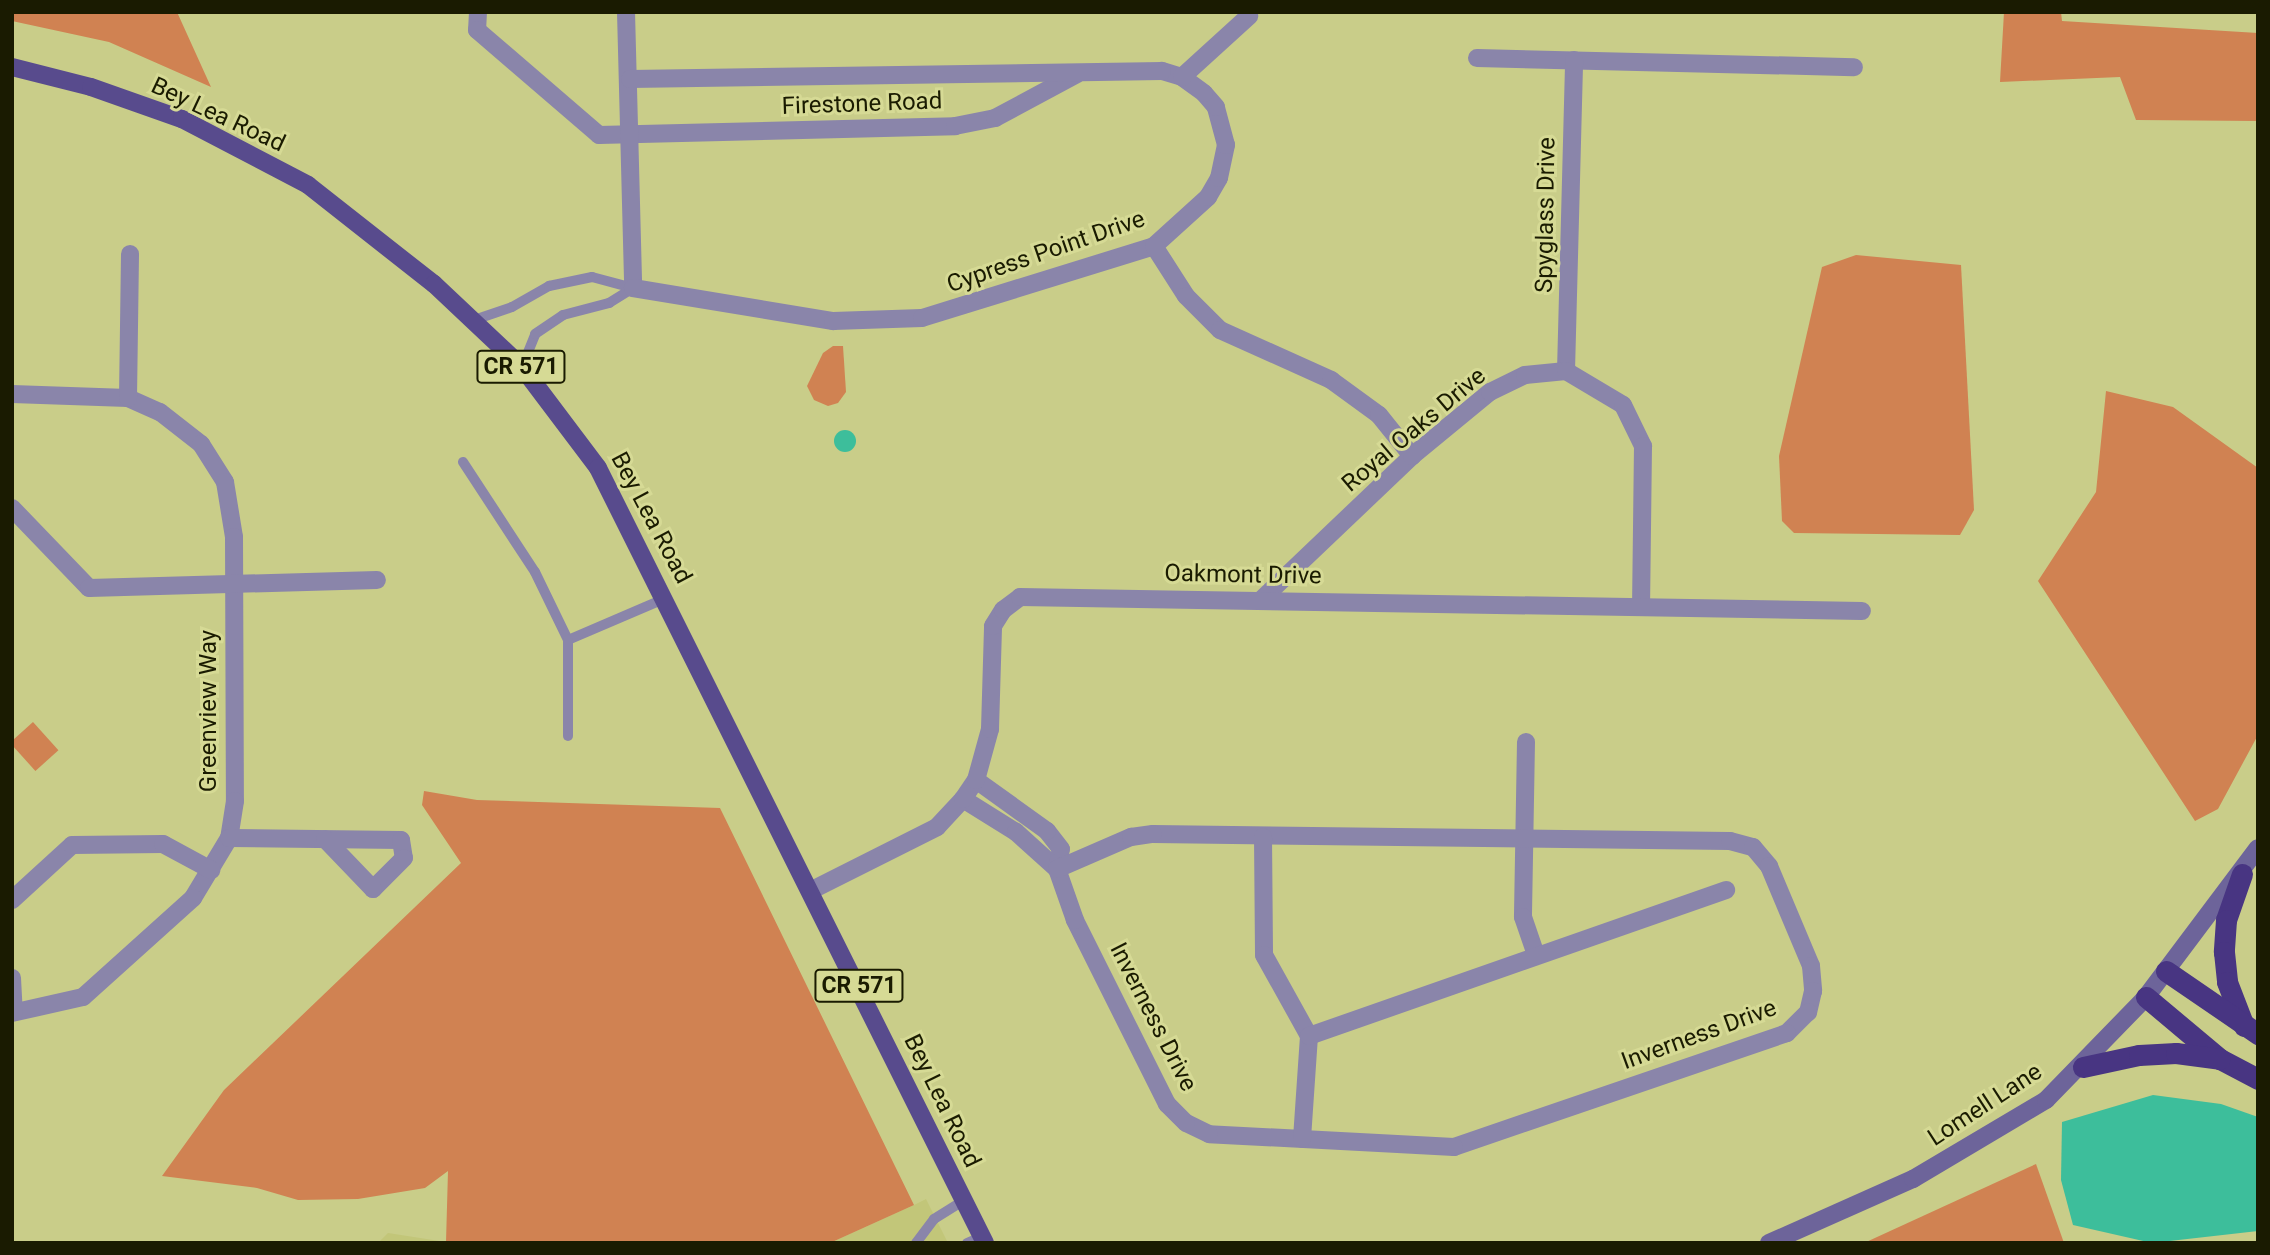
<!DOCTYPE html>
<html>
<head>
<meta charset="utf-8">
<style>
	body { margin:0 }
	#map { position:relative; width:2270px; height:1255px; overflow:hidden; background:#c9cd89; font-family:Roboto,sans-serif }
	div>[style] { position:absolute }
	[style*='--x'] { left:calc(var(--x)*1px); top:calc(var(--y)*1px); width:calc(var(--w)*1px); rotate:calc(var(--a)*1deg) }
	.built>* { inset:0; background:#c2c679 }
	.green>* { inset:0; background:#d08252; transform-origin:0 0 }
	.water>* { inset:0; background:#3dbe9b }
	.round { border-radius:50% }
	.lane>* { height:10px; margin:-5px; padding:0 5px; transform-origin:5px; border-radius:5px; background:#8a85aa }
	.street>* { height:18px; margin:-9px; padding:0 9px; transform-origin:9px; border-radius:9px; background:#8a85aa }
	.secondary>* { height:18px; margin:-9px; padding:0 9px; transform-origin:9px; border-radius:9px; background:#6d649a }
	.primary>* { height:18px; margin:-9px; padding:0 9px; transform-origin:9px; border-radius:9px; background:#584b8d }
	.highway>* { height:21px; margin:-10.5px; padding:0 10.5px; transform-origin:10.5px; border-radius:10.5px; background:#483582 }
	span { translate:-50% -50%; white-space:nowrap; text-align:center; line-height:1.15; -webkit-text-stroke:6px #d6da95; paint-order:stroke }
	.shield-label span { padding:2px 5px; background:#d6da95; border:2px solid; border-radius:5px; -webkit-text-stroke-width:0 }
	.shield-label { font-size:23px; color:#1a1b01; font-weight:700 }
	.street-label { font-size:24px; color:#1a1b01 }
	.frame { position:absolute; inset:0; border:14px solid #1a1b01; pointer-events:none }
</style>
</head>
<body>
<div id="map">
	<div class="built">
		<i style="clip-path:polygon(926px 1199px,948px 1243px,830px 1243px,914px 1205px)"></i>
		<i style="clip-path:polygon(388px 1233px,452px 1243px,378px 1243px)"></i>
	</div>
	<div class="green">
		<i style="clip-path:polygon(12px 12px,177px 12px,211px 87px,109px 42px,12px 21px)"></i>
		<i style="clip-path:polygon(2004px 12px,2061px 12px,2062px 21px,2258px 33px,2258px 121px,2136px 120px,2120px 77px,2000px 82px)"></i>
		<i style="clip-path:polygon(1856px 255px,1961px 265px,1974px 510px,1960px 535px,1794px 533px,1782px 521px,1779px 456px,1822px 267px)"></i>
		<i style="clip-path:polygon(833px 346px,843px 346px,846px 392px,838px 403px,828px 406px,814px 400px,807px 386px,823px 353px)"></i>
		<i style="clip-path:polygon(2106px 391px,2173px 407px,2258px 468px,2258px 735px,2218px 809px,2195px 821px,2038px 581px,2096px 492px)"></i>
		<i style="left:33px;top:722px;width:38px;height:31px;rotate:48deg"></i>
		<i style="clip-path:polygon(424px 791px,477px 800px,720px 808px,914px 1205px,830px 1243px,452px 1243px,446px 1242px,448px 1171px,425px 1188px,358px 1199px,298px 1200px,257px 1188px,162px 1176px,224px 1090px,461px 863px,422px 805px)"></i>
		<i style="clip-path:polygon(2036px 1164px,2064px 1243px,1864px 1243px)"></i>
	</div>
	<div class="water">
		<i class="round" style="left:834px;top:430px;width:22px;height:22px"></i>
		<i style="clip-path:polygon(2153px 1095px,2221px 1104px,2258px 1117px,2258px 1231px,2152px 1243px,2073px 1225px,2061px 1180px,2062px 1122px)"></i>
	</div>
	<div class="lane">
		<i style="--x:474;--y:320;--w:40;--a:-18.9"></i>
		<i style="--x:512;--y:307;--w:43;--a:-29.6"></i>
		<i style="--x:549;--y:286;--w:44;--a:-11.8"></i>
		<i style="--x:592;--y:277;--w:42;--a:15"></i>
		<i style="--x:522;--y:367;--w:35;--a:-68"></i>
		<i style="--x:535;--y:334;--w:34;--a:-34"></i>
		<i style="--x:563;--y:315;--w:48;--a:-14.6"></i>
		<i style="--x:609;--y:303;--w:28;--a:-32"></i>
		<i style="--x:463;--y:462;--w:131;--a:56.8"></i>
		<i style="--x:535;--y:572;--w:76;--a:64.1"></i>
		<i style="--x:568;--y:640;--w:107;--a:-23.2"></i>
		<i style="--x:568;--y:640;--w:96;--a:90"></i>
		<i style="--x:916;--y:1243;--w:30;--a:-53"></i>
		<i style="--x:934;--y:1219;--w:34;--a:-32"></i>
		<i style="--x:967;--y:1243;--w:15;--a:-23"></i>
	</div>
	<div class="street">
		<i style="--x:478;--y:12;--w:18;--a:93"></i>
		<i style="--x:477;--y:30;--w:161;--a:40.7"></i>
		<i style="--x:599;--y:135;--w:356;--a:-1.4"></i>
		<i style="--x:955;--y:126;--w:41;--a:-11.3"></i>
		<i style="--x:995;--y:118;--w:93;--a:-28.2"></i>
		<i style="--x:626;--y:12;--w:276;--a:88.5"></i>
		<i style="--x:633;--y:288;--w:203;--a:9.4"></i>
		<i style="--x:833;--y:321;--w:89;--a:-1.9"></i>
		<i style="--x:922;--y:318;--w:243;--a:-17.2"></i>
		<i style="--x:1154;--y:246;--w:73;--a:-42.2"></i>
		<i style="--x:1208;--y:197;--w:22;--a:-60"></i>
		<i style="--x:1219;--y:178;--w:34;--a:-78"></i>
		<i style="--x:1226;--y:145;--w:39;--a:-105"></i>
		<i style="--x:1216;--y:107;--w:18;--a:-131"></i>
		<i style="--x:1204;--y:93;--w:27;--a:-144"></i>
		<i style="--x:1182;--y:77;--w:21;--a:-163"></i>
		<i style="--x:1162;--y:71;--w:532;--a:179.14"></i>
		<i style="--x:1477;--y:58;--w:377;--a:1.4"></i>
		<i style="--x:1182;--y:77;--w:91;--a:-42.3"></i>
		<i style="--x:1154;--y:246;--w:59;--a:57.4"></i>
		<i style="--x:1186;--y:296;--w:48;--a:45"></i>
		<i style="--x:1220;--y:330;--w:122;--a:24.2"></i>
		<i style="--x:1331;--y:380;--w:59;--a:36.1"></i>
		<i style="--x:1379;--y:415;--w:53;--a:51.2"></i>
		<i style="--x:1566;--y:371;--w:311;--a:-88.5"></i>
		<i style="--x:12;--y:394;--w:116;--a:2"></i>
		<i style="--x:128;--y:398;--w:35;--a:24"></i>
		<i style="--x:160;--y:412;--w:52;--a:38"></i>
		<i style="--x:201;--y:444;--w:45;--a:57.7"></i>
		<i style="--x:225;--y:482;--w:56;--a:80.7"></i>
		<i style="--x:234;--y:537;--w:264;--a:89.8"></i>
		<i style="--x:235;--y:801;--w:37;--a:99"></i>
		<i style="--x:229;--y:838;--w:70;--a:121"></i>
		<i style="--x:193;--y:898;--w:148;--a:138"></i>
		<i style="--x:83;--y:997;--w:73;--a:167.3"></i>
		<i style="--x:128;--y:398;--w:144;--a:-89.2"></i>
		<i style="--x:12;--y:508;--w:111;--a:46.1"></i>
		<i style="--x:89;--y:588;--w:288;--a:-1.6"></i>
		<i style="--x:1262;--y:599;--w:207;--a:-43.6"></i>
		<i style="--x:1412;--y:456;--w:101;--a:-39.4"></i>
		<i style="--x:1490;--y:392;--w:39;--a:-26"></i>
		<i style="--x:1525;--y:375;--w:41;--a:-5.6"></i>
		<i style="--x:1566;--y:371;--w:66;--a:30.8"></i>
		<i style="--x:1623;--y:405;--w:46;--a:64"></i>
		<i style="--x:1643;--y:446;--w:161;--a:90.7"></i>
		<i style="--x:1526;--y:742;--w:175;--a:91"></i>
		<i style="--x:1523;--y:917;--w:40;--a:71.1"></i>
		<i style="--x:963;--y:799;--w:62;--a:31.9"></i>
		<i style="--x:1016;--y:832;--w:55;--a:42.1"></i>
		<i style="--x:1057;--y:869;--w:20;--a:-79"></i>
		<i style="--x:1061;--y:849;--w:23;--a:-128"></i>
		<i style="--x:1047;--y:831;--w:87;--a:-144.3"></i>
		<i style="--x:1153;--y:834;--w:577;--a:0.7"></i>
		<i style="--x:1730;--y:841;--w:24;--a:15"></i>
		<i style="--x:1753;--y:847;--w:25;--a:50"></i>
		<i style="--x:1769;--y:866;--w:108;--a:67.2"></i>
		<i style="--x:1811;--y:966;--w:25;--a:85"></i>
		<i style="--x:1813;--y:991;--w:22;--a:103"></i>
		<i style="--x:1808;--y:1012;--w:30;--a:135"></i>
		<i style="--x:1787;--y:1033;--w:352;--a:161.1"></i>
		<i style="--x:1454;--y:1147;--w:245;--a:-177"></i>
		<i style="--x:1209;--y:1134;--w:25;--a:-154"></i>
		<i style="--x:1186;--y:1123;--w:27;--a:-135"></i>
		<i style="--x:1167;--y:1104;--w:206;--a:-116.6"></i>
		<i style="--x:1075;--y:920;--w:54;--a:-109.4"></i>
		<i style="--x:1057;--y:869;--w:81;--a:-23.4"></i>
		<i style="--x:1131;--y:837;--w:22;--a:-8"></i>
		<i style="--x:1263;--y:837;--w:118;--a:89.5"></i>
		<i style="--x:1264;--y:955;--w:93;--a:60.9"></i>
		<i style="--x:1309;--y:1036;--w:103;--a:93.9"></i>
		<i style="--x:229;--y:838;--w:172;--a:0.7"></i>
		<i style="--x:401;--y:840;--w:18;--a:81"></i>
		<i style="--x:404;--y:858;--w:44;--a:135"></i>
		<i style="--x:373;--y:889;--w:69;--a:-133.8"></i>
		<i style="--x:812;--y:890;--w:140;--a:-26.7"></i>
		<i style="--x:937;--y:827;--w:38;--a:-47"></i>
		<i style="--x:963;--y:799;--w:23;--a:-56"></i>
		<i style="--x:976;--y:780;--w:53;--a:-74.6"></i>
		<i style="--x:990;--y:729;--w:103;--a:-88.3"></i>
		<i style="--x:993;--y:626;--w:19;--a:-58"></i>
		<i style="--x:1003;--y:610;--w:21;--a:-37"></i>
		<i style="--x:1020;--y:597;--w:842;--a:0.95"></i>
		<i style="--x:12;--y:900;--w:81;--a:-42.5"></i>
		<i style="--x:72;--y:845;--w:91;--a:-0.6"></i>
		<i style="--x:163;--y:844;--w:55;--a:28.4"></i>
		<i style="--x:12;--y:978;--w:34;--a:87"></i>
		<i style="--x:1309;--y:1036;--w:442;--a:-19.3"></i>
	</div>
	<div class="secondary">
		<i style="--x:1769;--y:1243;--w:158;--a:-24"></i>
		<i style="--x:1913;--y:1179;--w:155;--a:-30.7"></i>
		<i style="--x:2046;--y:1100;--w:144;--a:-45.8"></i>
		<i style="--x:2146;--y:997;--w:186;--a:-53.1"></i>
	</div>
	<div class="primary">
		<i style="--x:12;--y:67;--w:81;--a:14.2"></i>
		<i style="--x:91;--y:87;--w:96;--a:19.4"></i>
		<i style="--x:182;--y:119;--w:142;--a:27.6"></i>
		<i style="--x:308;--y:185;--w:160;--a:38.2"></i>
		<i style="--x:434;--y:284;--w:121;--a:43.3"></i>
		<i style="--x:522;--y:367;--w:126;--a:53"></i>
		<i style="--x:598;--y:468;--w:866;--a:63.46"></i>
	</div>
	<div class="highway">
		<i style="--x:2242;--y:874;--w:49;--a:109.2"></i>
		<i style="--x:2226;--y:920;--w:32;--a:94"></i>
		<i style="--x:2224;--y:952;--w:30;--a:84"></i>
		<i style="--x:2227;--y:982;--w:47;--a:68.9"></i>
		<i style="--x:2166;--y:971;--w:112;--a:34.4"></i>
		<i style="--x:2146;--y:997;--w:97;--a:40"></i>
		<i style="--x:2220;--y:1059;--w:43;--a:27.8"></i>
		<i style="--x:2083;--y:1067;--w:57;--a:-12.1"></i>
		<i style="--x:2139;--y:1055;--w:37;--a:-3"></i>
		<i style="--x:2176;--y:1053;--w:44;--a:7.8"></i>
	</div>
	<div class="shield-label">
		<span style="left:521px;top:367px">CR 571</span>
		<span style="left:859px;top:986px">CR 571</span>
	</div>
	<div class="street-label">
		<span style="left:862px;top:104px;rotate:-2deg">Firestone Road</span>
		<span style="left:218px;top:115px;rotate:25deg">Bey Lea Road</span>
		<span style="left:1546px;top:215px;rotate:-89deg">Spyglass Drive</span>
		<span style="left:1046px;top:252px;rotate:-19deg">Cypress Point Drive</span>
		<span style="left:1414px;top:430px;rotate:-40deg">Royal Oaks Drive</span>
		<span style="left:651px;top:518px;rotate:62deg">Bey Lea Road</span>
		<span style="left:1243px;top:575px;rotate:1deg">Oakmont Drive</span>
		<span style="left:209px;top:711px;rotate:-90deg">Greenview Way</span>
		<span style="left:1153px;top:1017px;rotate:63deg">Inverness Drive</span>
		<span style="left:1699px;top:1035px;rotate:-20deg">Inverness Drive</span>
		<span style="left:942px;top:1101px;rotate:64deg">Bey Lea Road</span>
		<span style="left:1985px;top:1105px;rotate:-33deg">Lomell Lane</span>
	</div>
	<div class="frame"></div>
</div>
</body>
</html>
